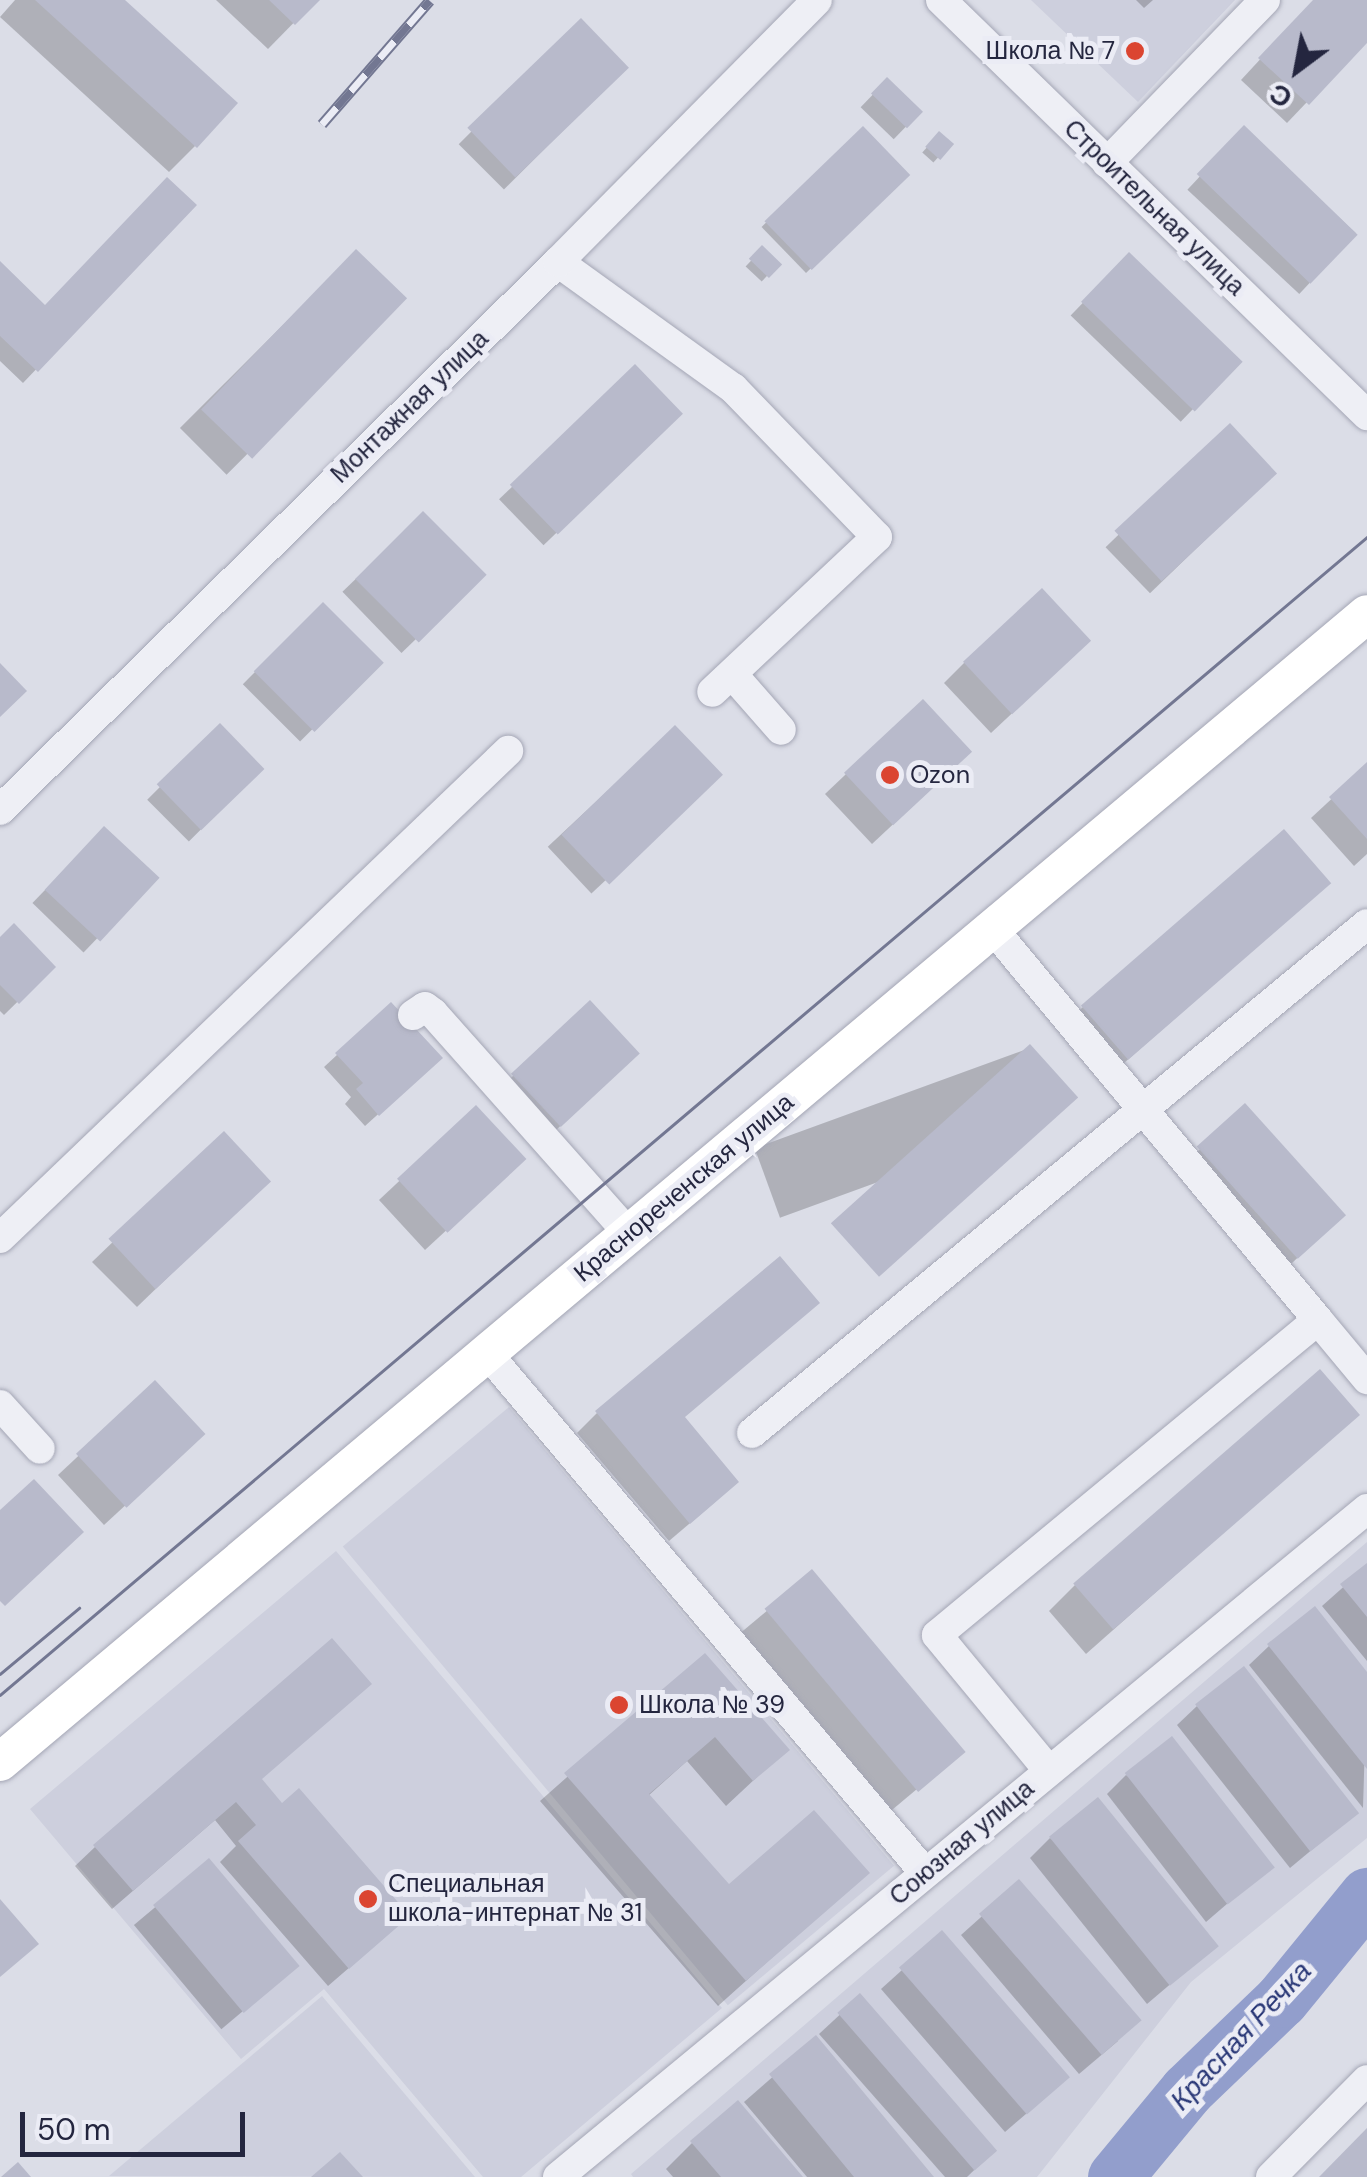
<!DOCTYPE html>
<html>
<head>
<meta charset="utf-8">
<style>
	body { margin:0 }
	#map { position:relative; width:1367px; height:2177px; overflow:hidden; background:#dbdde7; font-family:"DM Sans",sans-serif }
	div>[style] { position:absolute }
	[style*='--x'] { left:calc(var(--x)*1px); top:calc(var(--y)*1px); width:calc(var(--w)*1px); rotate:calc(var(--a)*1deg) }
	.built>* { inset:0; background:#cdcfdd; transform-origin:0 0 }
	.shadow>* { inset:0; background:#0003; transform-origin:0 0 }
	.river>* { height:55px; margin:-27.5px; padding:0 27.5px; transform-origin:27.5px; border-radius:27.5px; background:#929ecc }
	.building>* { inset:0; background:#b8bacb; transform-origin:0 0 }
	.roads { filter:drop-shadow(0 0 2px #a4a6b5) drop-shadow(0 0 2px #a4a6b5) }
	.minor>* { height:30px; margin:-15px; padding:0 15px; transform-origin:15px; border-radius:15px; background:#eeeff5 }
	.major>* { height:38px; margin:-19px; padding:0 19px; transform-origin:19px; border-radius:19px; background:#fff }
	.tram>* { height:2.5px; margin:-1.25px; padding:0 1.25px; transform-origin:1.25px; border-radius:1.25px; background:#737792 }
	.rail>* { height:11px; margin-top:-5.5px; transform-origin:0; background:repeating-linear-gradient(90deg,#ebecf5 0 22px,#737792 0 44px); box-sizing:border-box; border-block:2px solid #737792 }
	.dots>* { width:28px; height:28px; translate:-50% -50%; box-sizing:border-box; border:5px solid #ebecf5; border-radius:50% }
	span { translate:-50% -50%; white-space:nowrap; text-align:center; line-height:1.15; -webkit-text-stroke:10px #ebecf5; paint-order:stroke }
	.poi-label { font-size:25px; color:#24263f }
	.right { translate:-100% -50%; text-align:right }
	.left { translate:0 -50%; text-align:left }
	.street-label { font-size:25px; color:#24263f }
	.water-label { font-size:28px; color:#2a3877; font-style:italic }
	.north { position:absolute; left:1247px; top:20px; width:100px; height:100px; -webkit-text-stroke:8px #ebecf5; paint-order:stroke; rotate:212deg; font-size:28px; font-weight:700; line-height:40px; text-align:center; color:#24263f }
	.north::after { content:''; display:block; margin:auto; width:35px; height:45px; background:#24263f; clip-path:polygon(50% 0,100% 100%,50% 72%,0 100%) }
	.scale { position:absolute; left:20px; top:2112px; width:225px; height:45px; box-sizing:border-box; border:5px solid #24263f; border-top:0; padding-left:12px; font-size:30px; line-height:35px; white-space:nowrap; color:#24263f; -webkit-text-stroke:8px #ebecf5; paint-order:stroke }
</style>
</head>
<body>
<div id="map">
	<div class="built">
		<i style="clip-path:polygon(1031px 0,1235px 0,1138px 102px)"></i>
		<i style="left:509px;top:1407px;width:599px;height:217px;rotate:50deg"></i>
		<i style="clip-path:polygon(1367px 1542px,1367px 1838px,1191px 1982px,1037px 2177px,633px 2177px,631px 2174px)"></i>
		<i style="clip-path:polygon(336px 1551px,722px 2008px,521px 2177px,483px 2177px,324px 1989px,241px 2059px,30px 1809px)"></i>
		<i style="clip-path:polygon(322px 1996px,475px 2177px,109px 2176px)"></i>
	</div>
	<div class="shadow">
		<i style="clip-path:polygon(15px 0,122px 0,195px 146px,169px 172px,0 17px)"></i>
		<i style="clip-path:polygon(216px 0,316px 0,268px 49px)"></i>
		<i style="clip-path:polygon(1136px 0,1153px 0,1144px 8px)"></i>
		<i style="clip-path:polygon(1315px 0,1367px 0,1367px 39px,1287px 123px,1241px 80px)"></i>
		<i style="left:581px;top:22px;width:64px;height:173px;rotate:45deg"></i>
		<i style="left:887px;top:80px;width:46px;height:38px;rotate:44deg"></i>
		<i style="left:863px;top:129px;width:64px;height:141px;rotate:46deg"></i>
		<i style="left:1244px;top:129px;width:153px;height:83px;rotate:43deg"></i>
		<i style="left:939px;top:134px;width:15px;height:25px;rotate:42deg"></i>
		<i style="clip-path:polygon(193px 205px,23px 383px,0 361px,0 265px,45px 308px)"></i>
		<i style="left:762px;top:249px;width:22px;height:24px;rotate:43deg"></i>
		<i style="left:356px;top:252px;width:66px;height:249px;rotate:45deg"></i>
		<i style="left:1129px;top:255px;width:153px;height:84px;rotate:44deg"></i>
		<i style="left:635px;top:368px;width:64px;height:189px;rotate:46deg"></i>
		<i style="left:1230px;top:427px;width:64px;height:173px;rotate:46deg"></i>
		<i style="left:423px;top:514px;width:85px;height:112px;rotate:46deg"></i>
		<i style="left:322px;top:605px;width:81px;height:112px;rotate:45deg"></i>
		<i style="clip-path:polygon(1068px 661px,991px 733px,944px 683px,964px 663px)"></i>
		<i style="clip-path:polygon(922px 702px,949px 772px,872px 844px,825px 794px)"></i>
		<i style="left:220px;top:727px;width:59px;height:103px;rotate:45deg"></i>
		<i style="left:675px;top:728px;width:64px;height:174px;rotate:47deg"></i>
		<i style="clip-path:polygon(1367px 766px,1367px 854px,1354px 866px,1311px 818px)"></i>
		<i style="left:104px;top:829px;width:71px;height:103px;rotate:44deg"></i>
		<i style="clip-path:polygon(1308px 902px,1108px 1077px,1063px 1026px,1083px 1007px)"></i>
		<i style="clip-path:polygon(0 940px,53px 967px,4px 1015px,0 1011px)"></i>
		<i style="clip-path:polygon(590px 1003px,617px 1073px,540px 1145px,493px 1095px)"></i>
		<i style="clip-path:polygon(391px 1005px,426px 1071px,365px 1126px,345px 1104px,351px 1097px,324px 1067px)"></i>
		<i style="left:1030px;top:1048px;width:74px;height:293px;rotate:70deg"></i>
		<i style="clip-path:polygon(1245px 1107px,1323px 1234px,1277px 1277px,1179px 1169px)"></i>
		<i style="clip-path:polygon(476px 1109px,503px 1178px,425px 1250px,379px 1200px)"></i>
		<i style="clip-path:polygon(224px 1135px,248px 1200px,137px 1307px,92px 1262px)"></i>
		<i style="clip-path:polygon(155px 1384px,182px 1453px,104px 1525px,58px 1475px)"></i>
		<i style="clip-path:polygon(597px 1413px,683px 1419px,716px 1501px,669px 1541px,577px 1433px)"></i>
		<i style="clip-path:polygon(1356px 1415px,1086px 1654px,1049px 1611px,1075px 1585px)"></i>
		<i style="clip-path:polygon(1367px 1566px,1367px 1661px,1322px 1606px)"></i>
		<i style="left:812px;top:1573px;width:233px;height:97px;rotate:50deg"></i>
		<i style="clip-path:polygon(1269px 1646px,1367px 1676px,1363px 1808px,1249px 1665px)"></i>
		<i style="clip-path:polygon(704px 1656px,786px 1750px,726px 1806px,687px 1761px,648px 1796px,728px 1887px,866px 1873px,718px 2006px,540px 1801px)"></i>
		<i style="clip-path:polygon(1197px 1706px,1356px 1813px,1290px 1868px,1177px 1725px)"></i>
		<i style="clip-path:polygon(1126px 1775px,1271px 1866px,1206px 1922px,1107px 1794px)"></i>
		<i style="clip-path:polygon(260px 1780px,387px 1935px,328px 1986px,220px 1862px,236px 1846px,215px 1820px,112px 1909px,75px 1866px,95px 1847px)"></i>
		<i style="clip-path:polygon(1050px 1838px,1214px 1947px,1147px 2004px,1030px 1858px)"></i>
		<i style="left:209px;top:1862px;width:136px;height:98px;rotate:50deg"></i>
		<i style="clip-path:polygon(1019px 1883px,1118px 2041px,1079px 2074px,961px 1935px)"></i>
		<i style="clip-path:polygon(942px 1934px,1047px 2096px,1005px 2132px,881px 1989px)"></i>
		<i style="clip-path:polygon(860px 1996px,995px 2150px,967px 2177px,945px 2177px,819px 2034px)"></i>
		<i style="clip-path:polygon(816px 2039px,930px 2177px,807px 2177px,744px 2102px)"></i>
		<i style="clip-path:polygon(692px 2143px,800px 2177px,673px 2177px,666px 2169px)"></i>
	</div>
	<div class="river">
		<i style="--x:1115;--y:2177;--w:113;--a:-50.4"></i>
		<i style="--x:1187;--y:2090;--w:130;--a:-43.8"></i>
		<i style="--x:1281;--y:2000;--w:136;--a:-50.7"></i>
	</div>
	<div class="building">
		<i style="clip-path:polygon(35px 0,125px 0,238px 103px,197px 148px)"></i>
		<i style="clip-path:polygon(269px 0,320px 0,295px 25px)"></i>
		<i style="clip-path:polygon(1313px 0,1367px 0,1367px 43px,1309px 105px,1258px 58px)"></i>
		<i style="left:581px;top:18px;width:69px;height:158px;rotate:46deg"></i>
		<i style="left:887px;top:77px;width:50px;height:23px;rotate:44deg"></i>
		<i style="left:1244px;top:125px;width:158px;height:68px;rotate:44deg"></i>
		<i style="left:863px;top:126px;width:68px;height:137px;rotate:46deg"></i>
		<i style="left:939px;top:131px;width:20px;height:21px;rotate:41deg"></i>
		<i style="clip-path:polygon(167px 177px,197px 205px,38px 372px,0 336px,0 261px,45px 305px)"></i>
		<i style="left:762px;top:245px;width:28px;height:19px;rotate:44deg"></i>
		<i style="left:356px;top:249px;width:71px;height:223px;rotate:44deg"></i>
		<i style="left:1129px;top:252px;width:158px;height:69px;rotate:44deg"></i>
		<i style="left:635px;top:364px;width:69px;height:174px;rotate:46deg"></i>
		<i style="left:1230px;top:423px;width:69px;height:158px;rotate:47deg"></i>
		<i style="left:423px;top:511px;width:90px;height:96px;rotate:45deg"></i>
		<i style="left:1042px;top:588px;width:72px;height:108px;rotate:47deg"></i>
		<i style="left:323px;top:602px;width:86px;height:98px;rotate:45deg"></i>
		<i style="clip-path:polygon(0 663px,27px 691px,0 717px)"></i>
		<i style="left:923px;top:699px;width:72px;height:108px;rotate:47deg"></i>
		<i style="left:220px;top:723px;width:64px;height:88px;rotate:46deg"></i>
		<i style="left:675px;top:725px;width:69px;height:158px;rotate:46deg"></i>
		<i style="clip-path:polygon(1367px 762px,1367px 839px,1329px 797px)"></i>
		<i style="left:104px;top:826px;width:76px;height:87px;rotate:43deg"></i>
		<i style="left:1284px;top:829px;width:72px;height:269px;rotate:49deg"></i>
		<i style="clip-path:polygon(14px 923px,56px 967px,19px 1004px,0 985px,0 937px)"></i>
		<i style="left:590px;top:1000px;width:73px;height:108px;rotate:47deg"></i>
		<i style="clip-path:polygon(391px 1002px,443px 1058px,379px 1116px,356px 1089px,363px 1083px,335px 1053px)"></i>
		<i style="left:1030px;top:1044px;width:72px;height:268px;rotate:48deg"></i>
		<i style="left:1245px;top:1103px;width:151px;height:65px;rotate:48deg"></i>
		<i style="left:476px;top:1105px;width:74px;height:108px;rotate:47deg"></i>
		<i style="left:224px;top:1131px;width:69px;height:158px;rotate:47deg"></i>
		<i style="clip-path:polygon(780px 1256px,820px 1303px,685px 1417px,739px 1482px,690px 1524px,595px 1411px)"></i>
		<i style="left:1320px;top:1369px;width:61px;height:327px;rotate:49deg"></i>
		<i style="left:155px;top:1380px;width:74px;height:108px;rotate:47deg"></i>
		<i style="clip-path:polygon(34px 1479px,84px 1532px,5px 1606px,0 1601px,0 1510px)"></i>
		<i style="clip-path:polygon(1367px 1563px,1367px 1617px,1340px 1584px)"></i>
		<i style="left:812px;top:1569px;width:239px;height:62px;rotate:50deg"></i>
		<i style="clip-path:polygon(1315px 1606px,1367px 1672px,1367px 1769px,1267px 1644px)"></i>
		<i style="clip-path:polygon(332px 1638px,372px 1684px,262px 1779px,282px 1803px,299px 1788px,410px 1916px,349px 1969px,238px 1841px,256px 1825px,236px 1802px,133px 1891px,93px 1845px)"></i>
		<i style="clip-path:polygon(705px 1653px,790px 1750px,753px 1781px,715px 1737px,649px 1794px,729px 1884px,814px 1810px,870px 1873px,746px 1981px,564px 1773px)"></i>
		<i style="left:1244px;top:1666px;width:187px;height:62px;rotate:52deg"></i>
		<i style="left:1172px;top:1736px;width:167px;height:60px;rotate:52deg"></i>
		<i style="left:1098px;top:1797px;width:192px;height:63px;rotate:51deg"></i>
		<i style="left:209px;top:1858px;width:141px;height:73px;rotate:50deg"></i>
		<i style="left:1019px;top:1879px;width:187px;height:53px;rotate:49deg"></i>
		<i style="clip-path:polygon(0 1899px,39px 1944px,0 1977px)"></i>
		<i style="left:942px;top:1930px;width:195px;height:57px;rotate:49deg"></i>
		<i style="left:860px;top:1993px;width:209px;height:30px;rotate:49deg"></i>
		<i style="clip-path:polygon(816px 2035px,934px 2177px,854px 2177px,769px 2074px)"></i>
		<i style="clip-path:polygon(738px 2100px,803px 2177px,721px 2177px,690px 2141px)"></i>
		<i style="clip-path:polygon(1367px 2128px,1367px 2177px,1319px 2177px)"></i>
		<i style="clip-path:polygon(340px 2152px,363px 2177px,311px 2177px)"></i>
		<i style="clip-path:polygon(18px 2162px,31px 2177px,1px 2177px)"></i>
	</div>
	<div class="roads">
		<div class="minor">
			<i style="--x:941;--y:0;--w:595;--a:44.25"></i>
			<i style="--x:1107;--y:163;--w:227;--a:-45.9"></i>
			<i style="--x:558;--y:262;--w:216;--a:35.8"></i>
			<i style="--x:733;--y:388;--w:207;--a:46"></i>
			<i style="--x:877;--y:537;--w:226;--a:136.8"></i>
			<i style="--x:732;--y:674;--w:74;--a:48.8"></i>
			<i style="--x:0;--y:810;--w:782;--a:-44.48"></i>
			<i style="--x:558;--y:262;--w:368;--a:-45.3"></i>
			<i style="--x:993;--y:929;--w:508;--a:50.27"></i>
			<i style="--x:413;--y:1015;--w:14;--a:-34"></i>
			<i style="--x:425;--y:1007;--w:10;--a:37"></i>
			<i style="--x:433;--y:1013;--w:295;--a:48.4"></i>
			<i style="--x:0;--y:1238;--w:704;--a:-43.79"></i>
			<i style="--x:487;--y:1353;--w:680;--a:49.89"></i>
			<i style="--x:0;--y:1405;--w:59;--a:47.7"></i>
			<i style="--x:752;--y:1433;--w:798;--a:-39.61"></i>
			<i style="--x:1049;--y:1771;--w:176;--a:-129.5"></i>
			<i style="--x:937;--y:1635;--w:494;--a:-39.6"></i>
			<i style="--x:1318;--y:1320;--w:77;--a:50.3"></i>
			<i style="--x:558;--y:2177;--w:1049;--a:-39.55"></i>
			<i style="--x:1271;--y:2177;--w:136;--a:-45.3"></i>
		</div>
		<div class="major">
			<i style="--x:0;--y:1762;--w:1785;--a:-40.02"></i>
		</div>
	</div>
	<div class="tram">
		<i style="--x:0;--y:1674;--w:103;--a:-39.9"></i>
		<i style="--x:0;--y:1695;--w:1792;--a:-40.27"></i>
	</div>
	<div class="rail">
		<i style="--x:322;--y:124;--w:164;--a:-48.9"></i>
	</div>
	<div class="dots">
		<i style="left:1135px;top:51px;background:#db4531"></i>
		<i style="left:890px;top:775px;background:#db4531"></i>
		<i style="left:619px;top:1705px;background:#db4531"></i>
		<i style="left:368px;top:1899px;background:#db4531"></i>
	</div>
	<div class="poi-label">
		<span class="right" style="left:1115px;top:51px">Школа № 7</span>
		<span class="left" style="left:910px;top:775px">Ozon</span>
		<span class="left" style="left:639px;top:1705px">Школа № 39</span>
		<span class="left" style="left:388px;top:1899px">Специальная<br>школа-интернат № 31</span>
	</div>
	<div class="street-label">
		<span style="left:1154px;top:208px;rotate:44deg">Строительная улица</span>
		<span style="left:410px;top:407px;rotate:-44deg">Монтажная улица</span>
		<span style="left:684px;top:1188px;rotate:-40deg">Краснореченская улица</span>
		<span style="left:962px;top:1843px;rotate:-40deg">Союзная улица</span>
	</div>
	<div class="water-label">
		<span style="left:1241px;top:2036px;rotate:-47deg">Красная Речка</span>
	</div>
	<div class="north">С</div>
	<div class="scale">50 m</div>
</div>
</body>
</html>
